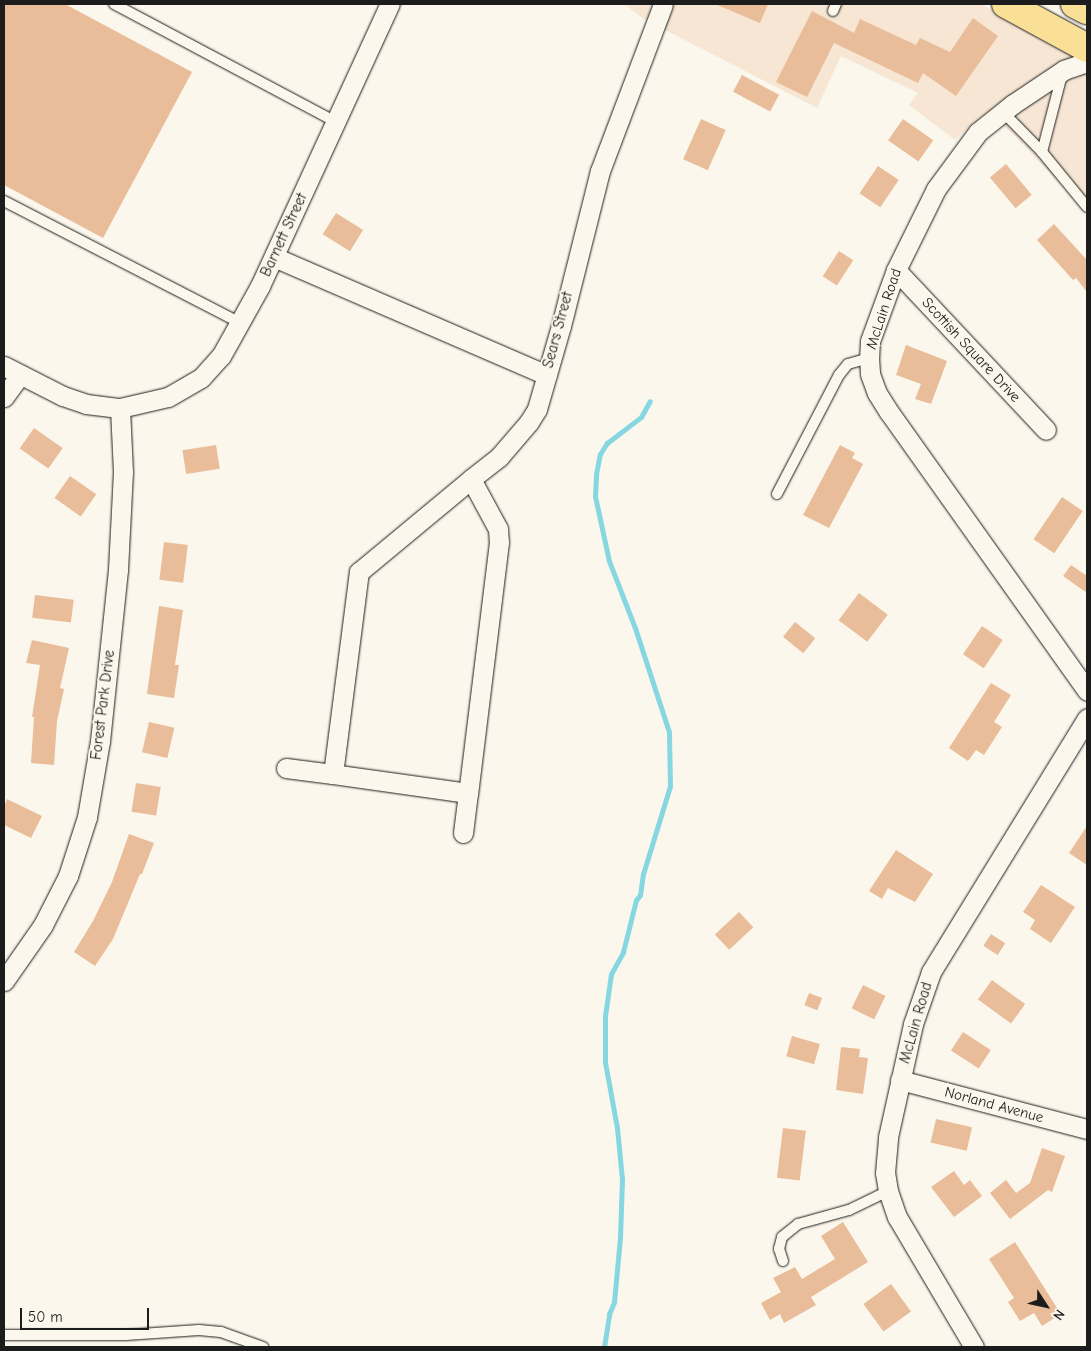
<!DOCTYPE html>
<html>
<head>
<meta charset="utf-8">
<style>
	body { margin:0 }
	#map { position:relative; width:1091px; height:1351px; overflow:hidden; background:#fbf7ec; font-family:"Comic Neue",sans-serif }
	div>[style] { position:absolute }
	[style*='--x'] { left:calc(var(--x)*1px); top:calc(var(--y)*1px); width:calc(var(--w)*1px); rotate:calc(var(--a)*1deg) }
	.built>* { inset:0; background:#f6e6d3 }
	.stream>* { height:5px; margin:-2.5px; padding:0 2.5px; transform-origin:2.5px; border-radius:2.5px; background:#86d7e1 }
	.building>* { inset:0; background:#e9bd99; transform-origin:0 0 }
	.roads { filter:drop-shadow(0 0 1px #1c1c1c) drop-shadow(0 0 1px #1c1c1c) }
	.service>* { height:10px; margin:-5px; padding:0 5px; transform-origin:5px; border-radius:5px; background:#fbf7ec }
	.minor>* { height:19px; margin:-9.5px; padding:0 9.5px; transform-origin:9.5px; border-radius:9.5px; background:#fbf7ec }
	.primary>* { height:28px; margin:-14px; padding:0 14px; transform-origin:14px; border-radius:14px; background:#fadf96 }
	span { translate:-50% -50%; white-space:nowrap; text-align:center; line-height:1.15; -webkit-text-stroke:4px #fbf7ec; paint-order:stroke }
	.street-label { font-size:15px; color:#1c1c1c }
	.frame { position:absolute; inset:0; border:5px solid #1c1c1c; pointer-events:none }
	.north { position:absolute; left:1021px; top:1281px; width:50px; height:50px; -webkit-text-stroke:4px #fbf7ec; paint-order:stroke; rotate:125deg; font-size:14px; font-weight:700; line-height:20px; text-align:center; color:#1c1c1c }
	.north::after { content:''; display:block; margin:auto; width:18px; height:22px; background:#1c1c1c; clip-path:polygon(50% 0,100% 100%,50% 72%,0 100%) }
	.scale { position:absolute; left:20px; top:1308px; width:129px; height:22px; box-sizing:border-box; border:2px solid #1c1c1c; border-top:0; padding-left:6px; font-size:15px; line-height:18px; white-space:nowrap; color:#1c1c1c; -webkit-text-stroke:4px #fbf7ec; paint-order:stroke }
</style>
</head>
<body>
<div id="map">
	<div class="built">
		<i style="clip-path:polygon(624px 4px,981px 4px,1087px 62px,1087px 212px,1014px 135px,987px 112px,955px 140px,909px 105px,918px 93px,841px 56px,817px 108px,644px 19px)"></i>
	</div>
	<div class="stream">
		<i style="--x:604;--y:1347;--w:33;--a:-81"></i>
		<i style="--x:609;--y:1314;--w:13;--a:-67"></i>
		<i style="--x:614;--y:1302;--w:65;--a:-84.7"></i>
		<i style="--x:620;--y:1237;--w:58;--a:-88"></i>
		<i style="--x:622;--y:1179;--w:51;--a:-95.6"></i>
		<i style="--x:617;--y:1128;--w:67;--a:-100.3"></i>
		<i style="--x:605;--y:1062;--w:46;--a:-90"></i>
		<i style="--x:605;--y:1016;--w:42;--a:-81.9"></i>
		<i style="--x:611;--y:974;--w:25;--a:-61"></i>
		<i style="--x:623;--y:952;--w:54;--a:-76"></i>
		<i style="--x:636;--y:900;--w:6;--a:-51"></i>
		<i style="--x:640;--y:895;--w:21;--a:-82"></i>
		<i style="--x:643;--y:874;--w:92;--a:-72.9"></i>
		<i style="--x:670;--y:786;--w:54;--a:-91.1"></i>
		<i style="--x:669;--y:732;--w:109;--a:-108.1"></i>
		<i style="--x:635;--y:628;--w:72;--a:-111.2"></i>
		<i style="--x:609;--y:561;--w:66;--a:-102.2"></i>
		<i style="--x:595;--y:496;--w:22;--a:-87"></i>
		<i style="--x:596;--y:474;--w:20;--a:-79"></i>
		<i style="--x:600;--y:454;--w:13;--a:-58"></i>
		<i style="--x:607;--y:443;--w:43;--a:-37.4"></i>
		<i style="--x:641;--y:417;--w:18;--a:-61"></i>
	</div>
	<div class="building">
		<i style="clip-path:polygon(4px 4px,65px 4px,192px 72px,103px 238px,4px 185px)"></i>
		<i style="clip-path:polygon(715px 4px,768px 4px,760px 23px)"></i>
		<i style="clip-path:polygon(812px 11px,854px 33px,860px 19px,916px 45px,920px 38px,950px 52px,973px 18px,998px 36px,956px 96px,923px 73px,918px 83px,834px 43px,807px 97px,776px 82px)"></i>
		<i style="left:742px;top:75px;width:42px;height:19px;rotate:28deg"></i>
		<i style="left:701px;top:119px;width:27px;height:44px;rotate:24deg"></i>
		<i style="left:903px;top:119px;width:37px;height:26px;rotate:35deg"></i>
		<i style="left:1006px;top:164px;width:40px;height:21px;rotate:50deg"></i>
		<i style="left:878px;top:166px;width:25px;height:33px;rotate:34deg"></i>
		<i style="left:336px;top:213px;width:32px;height:25px;rotate:32deg"></i>
		<i style="clip-path:polygon(1054px 224px,1087px 260px,1087px 292px,1076px 278px,1073px 280px,1037px 240px)"></i>
		<i style="left:839px;top:251px;width:17px;height:30px;rotate:33deg"></i>
		<i style="clip-path:polygon(906px 345px,947px 361px,931px 404px,915px 399px,921px 384px,896px 375px)"></i>
		<i style="left:34px;top:428px;width:35px;height:25px;rotate:35deg"></i>
		<i style="left:216px;top:445px;width:24px;height:34px;rotate:81deg"></i>
		<i style="clip-path:polygon(840px 445px,855px 453px,852px 458px,863px 464px,829px 528px,803px 515px)"></i>
		<i style="left:70px;top:476px;width:32px;height:27px;rotate:35deg"></i>
		<i style="left:1062px;top:497px;width:25px;height:51px;rotate:34deg"></i>
		<i style="left:164px;top:542px;width:24px;height:38px;rotate:7deg"></i>
		<i style="clip-path:polygon(1071px 565px,1087px 576px,1087px 593px,1063px 576px)"></i>
		<i style="left:859px;top:593px;width:36px;height:34px;rotate:37deg"></i>
		<i style="left:35px;top:595px;width:39px;height:23px;rotate:7deg"></i>
		<i style="clip-path:polygon(159px 606px,183px 610px,175px 665px,179px 665px,174px 698px,147px 694px)"></i>
		<i style="left:795px;top:622px;width:26px;height:19px;rotate:39deg"></i>
		<i style="left:982px;top:626px;width:25px;height:34px;rotate:34deg"></i>
		<i style="clip-path:polygon(32px 640px,69px 648px,60px 688px,64px 689px,57px 721px,54px 765px,31px 763px,34px 717px,32px 717px,40px 665px,26px 663px)"></i>
		<i style="clip-path:polygon(991px 683px,1011px 695px,994px 722px,1002px 727px,984px 755px,976px 750px,968px 761px,949px 748px)"></i>
		<i style="left:149px;top:722px;width:26px;height:31px;rotate:13deg"></i>
		<i style="left:136px;top:783px;width:25px;height:29px;rotate:9deg"></i>
		<i style="clip-path:polygon(7px 799px,42px 816px,31px 838px,4px 825px,4px 807px)"></i>
		<i style="clip-path:polygon(1087px 826px,1087px 865px,1069px 853px)"></i>
		<i style="clip-path:polygon(129px 834px,154px 843px,142px 874px,140px 874px,113px 939px,95px 966px,74px 952px,93px 921px,112px 882px)"></i>
		<i style="clip-path:polygon(896px 850px,933px 874px,915px 902px,888px 888px,882px 899px,869px 891px)"></i>
		<i style="clip-path:polygon(1041px 885px,1075px 907px,1051px 943px,1030px 929px,1035px 920px,1023px 912px)"></i>
		<i style="left:739px;top:912px;width:21px;height:33px;rotate:47deg"></i>
		<i style="left:991px;top:934px;width:17px;height:14px;rotate:33deg"></i>
		<i style="left:992px;top:980px;width:41px;height:24px;rotate:36deg"></i>
		<i style="left:863px;top:985px;width:25px;height:26px;rotate:26deg"></i>
		<i style="left:809px;top:993px;width:14px;height:13px;rotate:21deg"></i>
		<i style="left:963px;top:1032px;width:33px;height:22px;rotate:33deg"></i>
		<i style="left:792px;top:1036px;width:29px;height:21px;rotate:16deg"></i>
		<i style="clip-path:polygon(841px 1047px,860px 1049px,859px 1057px,868px 1058px,863px 1094px,836px 1090px)"></i>
		<i style="left:936px;top:1119px;width:37px;height:24px;rotate:13deg"></i>
		<i style="left:783px;top:1128px;width:23px;height:50px;rotate:7deg"></i>
		<i style="clip-path:polygon(1042px 1148px,1065px 1156px,1052px 1192px,1048px 1190px,1010px 1219px,990px 1193px,1006px 1180px,1016px 1193px,1030px 1183px)"></i>
		<i style="clip-path:polygon(954px 1171px,964px 1185px,970px 1180px,982px 1196px,954px 1217px,931px 1187px)"></i>
		<i style="clip-path:polygon(843px 1222px,868px 1262px,811px 1297px,816px 1305px,784px 1323px,780px 1314px,770px 1320px,761px 1303px,781px 1292px,773px 1278px,795px 1267px,802px 1279px,835px 1259px,821px 1236px)"></i>
		<i style="clip-path:polygon(1015px 1242px,1061px 1314px,1042px 1326px,1034px 1313px,1020px 1321px,1008px 1302px,1014px 1298px,989px 1259px)"></i>
		<i style="left:891px;top:1284px;width:34px;height:34px;rotate:54deg"></i>
	</div>
	<div class="roads">
		<div class="service">
			<i style="--x:114;--y:4;--w:251;--a:28"></i>
			<i style="--x:833;--y:11;--w:8;--a:-67"></i>
			<i style="--x:1003;--y:112;--w:56;--a:45.7"></i>
			<i style="--x:1042;--y:152;--w:71;--a:50.7"></i>
			<i style="--x:1042;--y:152;--w:84;--a:-75.5"></i>
			<i style="--x:4;--y:201;--w:266;--a:27.3"></i>
			<i style="--x:777;--y:494;--w:134;--a:-62.5"></i>
			<i style="--x:839;--y:375;--w:14;--a:-51"></i>
			<i style="--x:848;--y:364;--w:22;--a:-16"></i>
			<i style="--x:783;--y:1261;--w:13;--a:-108"></i>
			<i style="--x:779;--y:1249;--w:12;--a:-76"></i>
			<i style="--x:782;--y:1237;--w:21;--a:-39"></i>
			<i style="--x:798;--y:1224;--w:53;--a:-15.4"></i>
			<i style="--x:849;--y:1210;--w:43;--a:-26"></i>
			<i style="--x:4;--y:1335;--w:122;--a:0"></i>
			<i style="--x:126;--y:1335;--w:73;--a:-3.9"></i>
			<i style="--x:199;--y:1330;--w:22;--a:5"></i>
			<i style="--x:221;--y:1332;--w:45;--a:19.7"></i>
		</div>
		<div class="minor">
			<i style="--x:1087;--y:62;--w:24;--a:161"></i>
			<i style="--x:1064;--y:70;--w:61;--a:146.3"></i>
			<i style="--x:1013;--y:104;--w:45;--a:141.3"></i>
			<i style="--x:978;--y:132;--w:71;--a:126.4"></i>
			<i style="--x:936;--y:189;--w:90;--a:116.3"></i>
			<i style="--x:896;--y:270;--w:76;--a:110.1"></i>
			<i style="--x:870;--y:341;--w:17;--a:93"></i>
			<i style="--x:869;--y:358;--w:16;--a:86"></i>
			<i style="--x:870;--y:374;--w:20;--a:70"></i>
			<i style="--x:877;--y:393;--w:22;--a:58"></i>
			<i style="--x:889;--y:412;--w:342;--a:54.6"></i>
			<i style="--x:274;--y:257;--w:297;--a:23.4"></i>
			<i style="--x:896;--y:270;--w:219;--a:46.8"></i>
			<i style="--x:4;--y:366;--w:66;--a:27"></i>
			<i style="--x:63;--y:396;--w:24;--a:19"></i>
			<i style="--x:86;--y:404;--w:34;--a:7"></i>
			<i style="--x:120;--y:408;--w:49;--a:-12.9"></i>
			<i style="--x:168;--y:397;--w:38;--a:-30"></i>
			<i style="--x:201;--y:378;--w:30;--a:-48"></i>
			<i style="--x:221;--y:356;--w:80;--a:-60.9"></i>
			<i style="--x:260;--y:286;--w:311;--a:-65.3"></i>
			<i style="--x:4;--y:397;--w:27;--a:-54"></i>
			<i style="--x:471;--y:479;--w:57;--a:61.6"></i>
			<i style="--x:498;--y:529;--w:13;--a:86"></i>
			<i style="--x:499;--y:542;--w:253;--a:97"></i>
			<i style="--x:468;--y:793;--w:136;--a:-172"></i>
			<i style="--x:333;--y:774;--w:204;--a:-82.7"></i>
			<i style="--x:359;--y:572;--w:146;--a:-39.7"></i>
			<i style="--x:471;--y:479;--w:36;--a:-38"></i>
			<i style="--x:499;--y:457;--w:46;--a:-49.4"></i>
			<i style="--x:529;--y:422;--w:15;--a:-58"></i>
			<i style="--x:537;--y:409;--w:86;--a:-73.9"></i>
			<i style="--x:561;--y:326;--w:160;--a:-75.9"></i>
			<i style="--x:600;--y:171;--w:178;--a:-69.3"></i>
			<i style="--x:286;--y:768;--w:47;--a:7.3"></i>
			<i style="--x:463;--y:833;--w:40;--a:-82.9"></i>
			<i style="--x:4;--y:981;--w:68;--a:-55.1"></i>
			<i style="--x:43;--y:925;--w:55;--a:-63"></i>
			<i style="--x:68;--y:876;--w:62;--a:-72.1"></i>
			<i style="--x:87;--y:817;--w:77;--a:-80.3"></i>
			<i style="--x:100;--y:741;--w:172;--a:-84"></i>
			<i style="--x:118;--y:570;--w:98;--a:-87.1"></i>
			<i style="--x:123;--y:472;--w:64;--a:-92.7"></i>
			<i style="--x:900;--y:1080;--w:193;--a:14.7"></i>
			<i style="--x:974;--y:1347;--w:151;--a:-120.6"></i>
			<i style="--x:897;--y:1217;--w:28;--a:-109"></i>
			<i style="--x:888;--y:1191;--w:18;--a:-99"></i>
			<i style="--x:885;--y:1173;--w:36;--a:-85"></i>
			<i style="--x:888;--y:1137;--w:116;--a:-77.5"></i>
			<i style="--x:913;--y:1024;--w:55;--a:-70.9"></i>
			<i style="--x:931;--y:972;--w:298;--a:-58.4"></i>
		</div>
		<div class="primary">
			<i style="--x:1006;--y:4;--w:92;--a:28.5"></i>
			<i style="--x:1075;--y:4;--w:13;--a:27"></i>
		</div>
	</div>
	<div class="street-label">
		<span style="left:284px;top:235px;rotate:-65deg">Barnett Street</span>
		<span style="left:884px;top:309px;rotate:-72deg">McLain Road</span>
		<span style="left:558px;top:330px;rotate:-75deg">Sears Street</span>
		<span style="left:971px;top:350px;rotate:47deg">Scottish Square Drive</span>
		<span style="left:103px;top:705px;rotate:-83deg">Forest Park Drive</span>
		<span style="left:916px;top:1023px;rotate:-74deg">McLain Road</span>
		<span style="left:994px;top:1105px;rotate:15deg">Norland Avenue</span>
	</div>
	<div class="frame"></div>
	<div class="north">N</div>
	<div class="scale">50 m</div>
</div>
</body>
</html>
